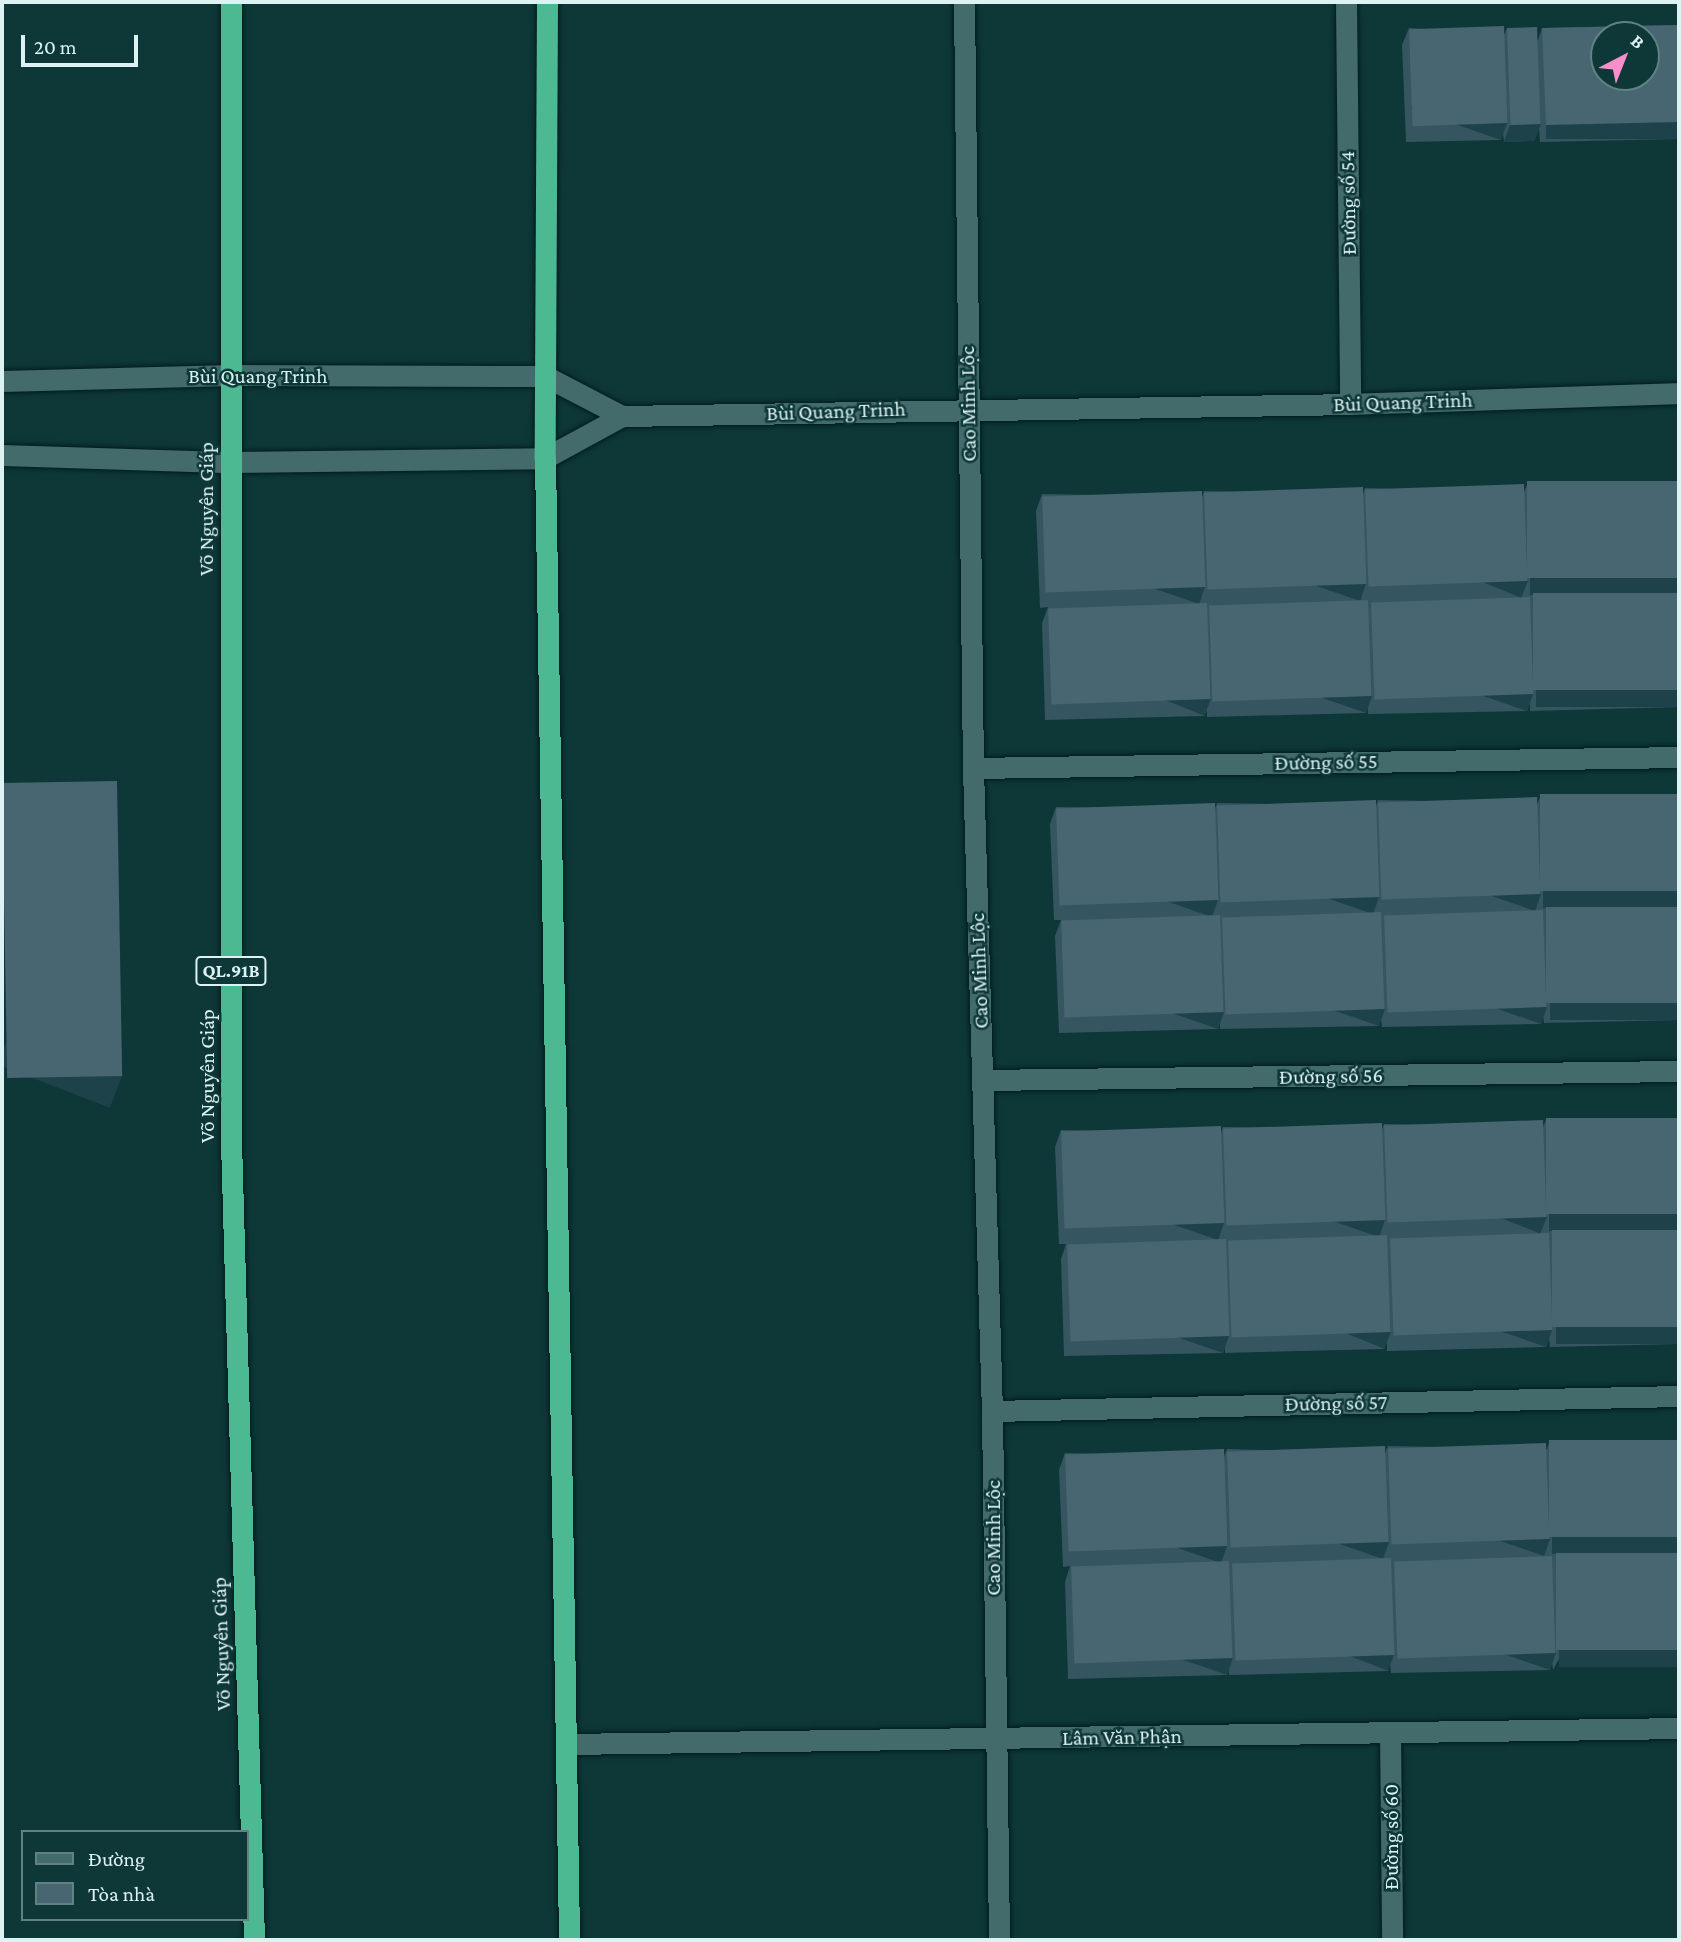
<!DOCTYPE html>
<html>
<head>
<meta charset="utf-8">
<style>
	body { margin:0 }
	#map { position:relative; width:1681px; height:1942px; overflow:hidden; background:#0e3738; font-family:"Crimson Pro",serif }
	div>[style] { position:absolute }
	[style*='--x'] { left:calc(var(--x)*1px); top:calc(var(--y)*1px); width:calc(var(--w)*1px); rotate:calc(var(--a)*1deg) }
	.roads { filter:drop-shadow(0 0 2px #001d1e) drop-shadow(0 0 2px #001d1e) }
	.minor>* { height:21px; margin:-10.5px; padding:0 10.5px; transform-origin:10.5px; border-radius:10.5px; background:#436b6b }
	.highway>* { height:21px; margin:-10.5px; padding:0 10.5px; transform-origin:10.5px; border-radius:10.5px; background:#4cb992 }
	.wall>* { inset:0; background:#355561 }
	.shaded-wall>* { inset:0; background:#1e424a; transform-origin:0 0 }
	.building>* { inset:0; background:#476671; transform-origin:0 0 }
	span { translate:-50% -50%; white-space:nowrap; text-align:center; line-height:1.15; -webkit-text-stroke:5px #0e3738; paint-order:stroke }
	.shield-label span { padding:2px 5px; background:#0e3738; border:2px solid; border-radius:5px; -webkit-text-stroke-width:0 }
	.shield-label { font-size:19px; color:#ddf2f2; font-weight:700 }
	.street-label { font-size:21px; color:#ddf2f2 }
	.frame { position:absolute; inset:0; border:4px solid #ddf2f2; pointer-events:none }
	.legend { position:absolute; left:21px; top:1830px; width:228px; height:91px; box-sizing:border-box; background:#0e3738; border:2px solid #618282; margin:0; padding:9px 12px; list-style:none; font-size:21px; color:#ddf2f2 }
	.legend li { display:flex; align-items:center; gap:14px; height:35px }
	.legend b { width:35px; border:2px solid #618282 }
	.north { position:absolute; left:1590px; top:21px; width:70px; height:70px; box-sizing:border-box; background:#0e3738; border:2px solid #618282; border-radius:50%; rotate:42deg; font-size:19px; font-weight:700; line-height:28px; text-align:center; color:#ddf2f2 }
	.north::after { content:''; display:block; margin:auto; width:24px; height:32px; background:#f98fca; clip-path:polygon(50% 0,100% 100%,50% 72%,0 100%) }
	.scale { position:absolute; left:21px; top:35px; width:117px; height:32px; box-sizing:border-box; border:4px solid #ddf2f2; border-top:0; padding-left:9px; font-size:21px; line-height:24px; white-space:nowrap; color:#ddf2f2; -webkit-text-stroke:5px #0e3738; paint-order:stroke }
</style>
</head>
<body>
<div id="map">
	<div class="roads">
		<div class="minor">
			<i style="--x:964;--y:2;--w:766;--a:89.33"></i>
			<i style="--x:973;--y:768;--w:643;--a:88.31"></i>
			<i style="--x:992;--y:1411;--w:529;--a:89.24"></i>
			<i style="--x:1346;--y:2;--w:402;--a:89.4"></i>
			<i style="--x:2;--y:381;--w:229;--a:-1.5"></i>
			<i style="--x:231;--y:375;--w:314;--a:0.2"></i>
			<i style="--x:545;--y:376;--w:87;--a:27.5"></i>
			<i style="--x:622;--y:416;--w:728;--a:-0.94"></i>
			<i style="--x:1350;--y:404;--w:329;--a:-1.9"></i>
			<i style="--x:2;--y:455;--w:229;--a:1.8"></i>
			<i style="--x:231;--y:462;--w:314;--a:-0.7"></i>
			<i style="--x:545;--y:458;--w:88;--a:-28.6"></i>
			<i style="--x:973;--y:768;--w:706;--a:-0.89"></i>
			<i style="--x:982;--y:1080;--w:697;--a:-0.74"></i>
			<i style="--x:992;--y:1411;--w:687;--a:-1.25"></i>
			<i style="--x:1390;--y:1734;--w:206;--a:89.4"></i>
			<i style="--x:566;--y:1744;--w:1113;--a:-0.82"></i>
		</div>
		<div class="highway">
			<i style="--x:231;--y:2;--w:1139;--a:90"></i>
			<i style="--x:231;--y:1141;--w:799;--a:88.35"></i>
			<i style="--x:547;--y:2;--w:456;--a:90.3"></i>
			<i style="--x:545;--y:458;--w:1482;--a:89.07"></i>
		</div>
	</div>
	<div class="wall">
		<i style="clip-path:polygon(1679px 25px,1679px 139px,1540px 142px,1539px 128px,1534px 141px,1504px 142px,1503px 133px,1501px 140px,1406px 142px,1402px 45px,1409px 28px,1504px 35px,1507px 28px,1538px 40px,1542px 28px)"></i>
		<i style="clip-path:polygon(1679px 481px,1679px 707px,1530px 711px,1530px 703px,1527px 711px,1368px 714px,1368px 707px,1366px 713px,1207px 717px,1207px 710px,1204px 716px,1045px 720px,1042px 623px,1048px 607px,1040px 608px,1036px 511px,1042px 494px,1202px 497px,1204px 491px,1363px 494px,1365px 488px,1524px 492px,1527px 485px)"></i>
		<i style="clip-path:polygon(1679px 794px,1679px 1020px,1544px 1023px,1543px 1016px,1541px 1024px,1382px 1027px,1381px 1018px,1379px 1026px,1220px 1029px,1220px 1022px,1218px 1029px,1059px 1033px,1055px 936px,1061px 920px,1054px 920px,1050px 824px,1056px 807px,1215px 809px,1217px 803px,1376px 806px,1378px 800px,1538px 803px,1540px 797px)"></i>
		<i style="clip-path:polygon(1679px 1118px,1679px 1344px,1550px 1347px,1549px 1338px,1546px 1347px,1387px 1351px,1387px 1342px,1384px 1349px,1225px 1353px,1225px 1347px,1223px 1353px,1064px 1356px,1061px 1259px,1066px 1244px,1059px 1244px,1055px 1147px,1061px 1130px,1221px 1133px,1223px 1127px,1382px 1129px,1384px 1124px,1543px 1127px,1546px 1120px)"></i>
		<i style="clip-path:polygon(1679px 1440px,1553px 1670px,1552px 1663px,1550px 1670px,1391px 1673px,1390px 1664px,1388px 1671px,1229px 1675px,1229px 1668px,1227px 1675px,1068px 1679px,1065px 1582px,1070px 1566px,1063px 1567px,1059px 1470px,1065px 1453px,1224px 1457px,1227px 1449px,1385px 1453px,1388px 1446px,1547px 1449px,1549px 1443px)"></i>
	</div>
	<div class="shaded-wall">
		<i style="left:1679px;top:122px;width:17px;height:133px;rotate:90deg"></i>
		<i style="left:1507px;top:123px;width:18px;height:95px;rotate:109deg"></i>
		<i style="clip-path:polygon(1541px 124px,1534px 141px,1504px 142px,1510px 125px)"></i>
		<i style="left:1679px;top:578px;width:17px;height:149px;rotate:90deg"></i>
		<i style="left:1528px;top:581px;width:18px;height:159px;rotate:112deg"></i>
		<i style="left:1366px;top:584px;width:18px;height:158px;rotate:109deg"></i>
		<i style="left:1205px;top:587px;width:18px;height:159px;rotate:109deg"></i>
		<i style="left:1679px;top:690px;width:17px;height:143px;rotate:90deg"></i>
		<i style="left:1533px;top:694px;width:18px;height:159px;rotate:109deg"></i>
		<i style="left:1372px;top:696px;width:18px;height:159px;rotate:109deg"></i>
		<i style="left:1211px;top:699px;width:18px;height:159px;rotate:112deg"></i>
		<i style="left:1679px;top:891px;width:17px;height:136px;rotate:90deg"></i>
		<i style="left:1541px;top:894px;width:18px;height:159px;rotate:109deg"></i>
		<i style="left:1379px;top:897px;width:18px;height:158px;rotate:109deg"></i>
		<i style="left:1218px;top:900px;width:18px;height:158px;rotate:109deg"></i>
		<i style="left:1679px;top:1003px;width:17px;height:129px;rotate:90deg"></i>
		<i style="left:1547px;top:1007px;width:18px;height:159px;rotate:109deg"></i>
		<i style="left:1385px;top:1009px;width:18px;height:158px;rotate:109deg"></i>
		<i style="left:1224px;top:1012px;width:18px;height:159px;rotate:109deg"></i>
		<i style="left:122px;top:1076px;width:34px;height:120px;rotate:111deg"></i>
		<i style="left:1679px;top:1214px;width:17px;height:130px;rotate:90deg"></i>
		<i style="left:1547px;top:1217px;width:18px;height:159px;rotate:112deg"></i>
		<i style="left:1385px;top:1220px;width:18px;height:159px;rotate:109deg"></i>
		<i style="left:1224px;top:1223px;width:18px;height:159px;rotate:109deg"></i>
		<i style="left:1679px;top:1327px;width:17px;height:123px;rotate:90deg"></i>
		<i style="left:1552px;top:1330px;width:18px;height:159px;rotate:109deg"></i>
		<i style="left:1391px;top:1332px;width:18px;height:159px;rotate:112deg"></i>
		<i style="left:1229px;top:1336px;width:18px;height:159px;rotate:109deg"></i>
		<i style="left:1679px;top:1537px;width:17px;height:127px;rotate:90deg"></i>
		<i style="left:1550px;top:1539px;width:18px;height:158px;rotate:109deg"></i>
		<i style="left:1389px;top:1542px;width:18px;height:159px;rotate:109deg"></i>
		<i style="left:1227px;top:1546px;width:18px;height:158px;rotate:109deg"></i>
		<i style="left:1679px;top:1650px;width:17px;height:120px;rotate:90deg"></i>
		<i style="left:1556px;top:1653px;width:18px;height:159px;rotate:109deg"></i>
		<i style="left:1394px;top:1655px;width:17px;height:159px;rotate:111deg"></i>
		<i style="left:1233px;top:1658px;width:18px;height:159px;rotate:109deg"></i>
	</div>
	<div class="building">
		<i style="clip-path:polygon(evenodd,1679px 25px,1679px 122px,1546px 125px,1542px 28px,1679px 25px,1604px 35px,1646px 35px,1646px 77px,1604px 77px,1604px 35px)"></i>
		<i style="left:1504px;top:26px;width:97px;height:95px;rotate:88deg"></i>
		<i style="left:1537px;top:27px;width:97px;height:30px;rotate:88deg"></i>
		<i style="left:1679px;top:481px;width:97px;height:152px;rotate:90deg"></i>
		<i style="left:1524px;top:484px;width:97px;height:159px;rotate:88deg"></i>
		<i style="left:1363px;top:487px;width:97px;height:159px;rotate:88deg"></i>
		<i style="left:1202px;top:491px;width:96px;height:160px;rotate:88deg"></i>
		<i style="left:1679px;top:593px;width:97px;height:146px;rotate:90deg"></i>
		<i style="left:1530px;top:597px;width:97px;height:159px;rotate:88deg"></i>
		<i style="left:1368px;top:600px;width:96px;height:159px;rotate:88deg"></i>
		<i style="left:1207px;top:603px;width:96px;height:159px;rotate:88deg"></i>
		<i style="left:117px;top:781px;width:295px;height:115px;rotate:89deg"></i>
		<i style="left:1679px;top:794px;width:97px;height:139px;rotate:90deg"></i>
		<i style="left:1537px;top:797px;width:97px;height:159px;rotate:88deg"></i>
		<i style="left:1376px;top:800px;width:97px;height:159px;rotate:88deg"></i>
		<i style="left:1215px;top:803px;width:97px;height:159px;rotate:88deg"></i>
		<i style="left:1679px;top:907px;width:96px;height:133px;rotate:90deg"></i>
		<i style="left:1543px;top:910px;width:97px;height:159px;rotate:88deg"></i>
		<i style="left:1381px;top:912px;width:97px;height:159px;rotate:88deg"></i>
		<i style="left:1220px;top:915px;width:97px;height:159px;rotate:88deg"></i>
		<i style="left:1679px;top:1118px;width:96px;height:133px;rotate:90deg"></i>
		<i style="left:1543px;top:1120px;width:97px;height:159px;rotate:88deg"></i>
		<i style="left:1382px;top:1123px;width:97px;height:159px;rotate:88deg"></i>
		<i style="left:1221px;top:1126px;width:97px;height:160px;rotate:88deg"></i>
		<i style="left:1679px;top:1230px;width:97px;height:127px;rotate:90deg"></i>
		<i style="left:1549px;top:1233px;width:97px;height:159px;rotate:88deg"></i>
		<i style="left:1387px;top:1235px;width:97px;height:159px;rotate:88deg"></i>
		<i style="left:1226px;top:1239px;width:97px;height:159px;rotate:88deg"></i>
		<i style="left:1679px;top:1440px;width:97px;height:130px;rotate:90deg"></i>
		<i style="left:1546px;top:1443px;width:96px;height:158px;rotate:88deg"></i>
		<i style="left:1385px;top:1446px;width:96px;height:158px;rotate:88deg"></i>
		<i style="left:1224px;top:1449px;width:97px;height:159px;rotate:88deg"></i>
		<i style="left:1679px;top:1553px;width:97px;height:123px;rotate:90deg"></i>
		<i style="left:1552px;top:1556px;width:97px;height:158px;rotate:88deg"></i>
		<i style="left:1391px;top:1558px;width:97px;height:159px;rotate:88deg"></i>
		<i style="left:1229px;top:1561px;width:97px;height:158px;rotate:88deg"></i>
	</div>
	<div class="shield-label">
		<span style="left:231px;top:971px">QL.91B</span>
	</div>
	<div class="street-label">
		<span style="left:1348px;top:203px;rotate:-91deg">Đường số 54</span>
		<span style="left:258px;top:376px">Bùi Quang Trinh</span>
		<span style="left:1403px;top:402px;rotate:-2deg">Bùi Quang Trinh</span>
		<span style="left:968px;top:404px;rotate:-91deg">Cao Minh Lộc</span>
		<span style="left:836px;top:411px;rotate:-2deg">Bùi Quang Trinh</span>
		<span style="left:206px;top:509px;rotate:-90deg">Võ Nguyên Giáp</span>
		<span style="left:1326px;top:762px;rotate:-1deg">Đường số 55</span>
		<span style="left:979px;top:971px;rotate:-92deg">Cao Minh Lộc</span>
		<span style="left:207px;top:1076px;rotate:-90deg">Võ Nguyên Giáp</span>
		<span style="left:1331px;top:1076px;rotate:-1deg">Đường số 56</span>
		<span style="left:1336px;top:1403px;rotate:-1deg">Đường số 57</span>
		<span style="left:993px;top:1538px;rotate:-90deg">Cao Minh Lộc</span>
		<span style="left:221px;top:1644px;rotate:-92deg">Võ Nguyên Giáp</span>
		<span style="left:1122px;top:1737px;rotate:-1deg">Lâm Văn Phận</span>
		<span style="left:1391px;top:1837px;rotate:-90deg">Đường số 60</span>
	</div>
	<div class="frame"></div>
	<ul class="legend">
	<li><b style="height:9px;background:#436b6b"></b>Đường</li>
	<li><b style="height:19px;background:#476671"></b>Tòa nhà</li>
	</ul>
	<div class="north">B</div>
	<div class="scale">20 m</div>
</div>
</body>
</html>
